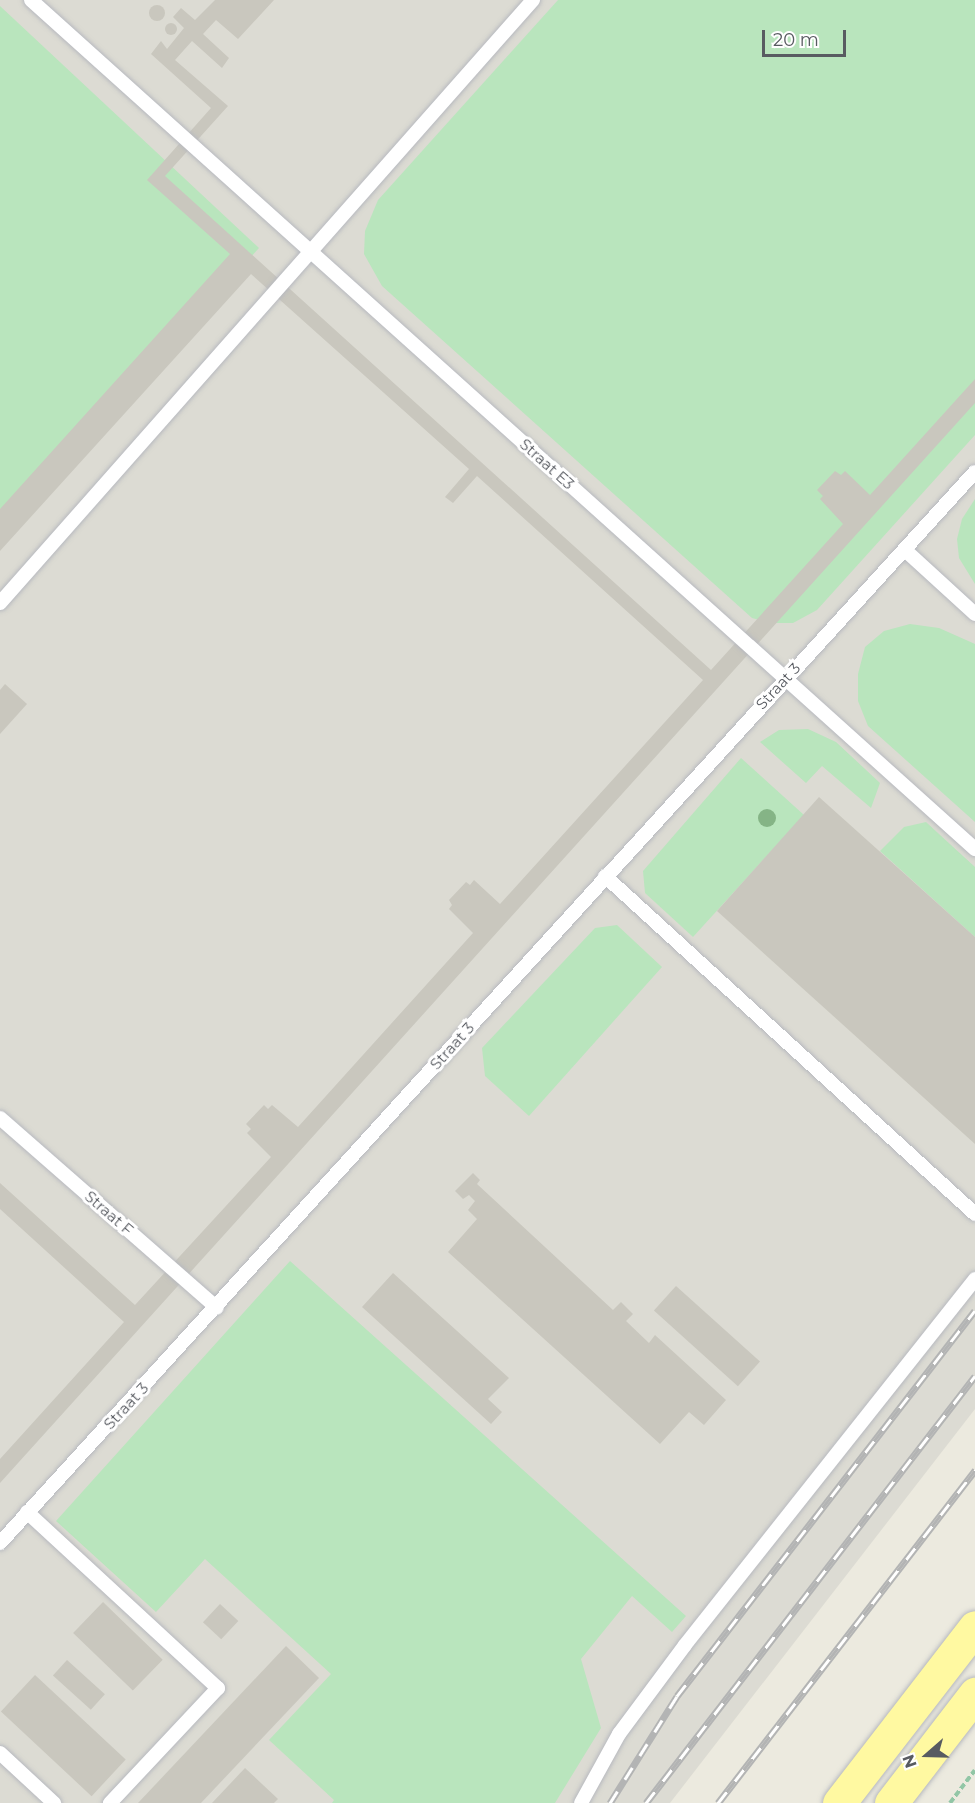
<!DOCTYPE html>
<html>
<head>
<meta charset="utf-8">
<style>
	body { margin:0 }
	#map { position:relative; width:975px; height:1803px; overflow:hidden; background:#eceadf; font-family:Montserrat,sans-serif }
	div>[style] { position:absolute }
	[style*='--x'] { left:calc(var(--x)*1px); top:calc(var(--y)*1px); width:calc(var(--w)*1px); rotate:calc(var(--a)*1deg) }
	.industrial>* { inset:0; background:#dcdbd3 }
	.green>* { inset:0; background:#b9e5bd }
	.building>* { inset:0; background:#c9c7be; transform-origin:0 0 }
	.round { border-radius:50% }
	.path>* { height:4px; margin-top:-2px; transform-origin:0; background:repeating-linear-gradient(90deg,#92c6a6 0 6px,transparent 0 9px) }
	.roads { filter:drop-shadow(0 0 2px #b7b9bf) drop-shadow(0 0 2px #b7b9bf) }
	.lane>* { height:14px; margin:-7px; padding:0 7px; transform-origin:7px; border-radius:7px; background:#fff }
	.primary>* { height:33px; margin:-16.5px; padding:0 16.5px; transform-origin:16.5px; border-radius:16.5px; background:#fff9a1 }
	.rail>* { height:7px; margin-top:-3.5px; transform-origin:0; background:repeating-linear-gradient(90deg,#fff 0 14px,#b3b4b4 0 28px); box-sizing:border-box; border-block:2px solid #b3b4b4 }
	.trees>* { width:18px; height:18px; margin:-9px; border-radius:50%; background:#85b486 }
	span { translate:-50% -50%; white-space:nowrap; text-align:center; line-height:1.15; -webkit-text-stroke:6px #fff; paint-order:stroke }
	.street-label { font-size:15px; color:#585b61 }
	.north { position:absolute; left:897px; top:1725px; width:60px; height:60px; -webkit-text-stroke:4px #fff; paint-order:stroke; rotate:250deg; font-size:16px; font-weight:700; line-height:24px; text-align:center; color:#585b61 }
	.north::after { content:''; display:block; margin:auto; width:21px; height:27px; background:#585b61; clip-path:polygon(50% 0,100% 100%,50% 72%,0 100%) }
	.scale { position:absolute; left:762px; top:30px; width:84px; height:27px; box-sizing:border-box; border:3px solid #585b61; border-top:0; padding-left:8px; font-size:18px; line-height:21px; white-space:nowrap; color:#585b61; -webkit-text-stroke:4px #fff; paint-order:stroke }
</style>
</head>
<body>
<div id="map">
	<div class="industrial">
		<i style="clip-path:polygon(0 0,975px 0,975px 1409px,670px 1803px,0 1803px)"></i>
	</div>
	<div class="green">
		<i style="clip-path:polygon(558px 0,975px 0,975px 435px,817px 610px,793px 623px,771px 623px,752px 618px,382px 286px,364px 254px,365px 231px,378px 200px)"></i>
		<i style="clip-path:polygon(0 6px,259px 248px,0 535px)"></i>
		<i style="clip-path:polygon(975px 499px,975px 584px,959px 558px,957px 539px,962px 519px)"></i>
		<i style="clip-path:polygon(910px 624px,939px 628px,975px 644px,975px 822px,868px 726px,858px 701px,858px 674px,865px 647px,884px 631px)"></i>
		<i style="clip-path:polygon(808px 729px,836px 742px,880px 783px,871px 808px,822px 766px,806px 783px,760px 742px,779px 730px)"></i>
		<i style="clip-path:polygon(741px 758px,804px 815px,693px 937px,645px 893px,643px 871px)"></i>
		<i style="clip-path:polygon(926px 822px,975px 867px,975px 937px,880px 851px,904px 827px)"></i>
		<i style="clip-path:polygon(617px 925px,662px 967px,529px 1116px,485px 1076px,482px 1048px,595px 928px)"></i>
		<i style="clip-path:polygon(290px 1261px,686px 1616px,672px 1632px,632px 1596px,581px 1659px,601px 1728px,555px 1803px,332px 1803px,334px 1800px,269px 1740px,331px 1674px,205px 1559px,156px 1612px,56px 1521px)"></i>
	</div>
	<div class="building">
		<i style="clip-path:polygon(215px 0,274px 0,238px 39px,216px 20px,203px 34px,229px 58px,222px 68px,192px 41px,175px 60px,228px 106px,165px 176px,711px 670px,843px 524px,820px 499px,823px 496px,817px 490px,835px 471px,841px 475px,845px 471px,870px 495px,975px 379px,975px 403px,0 1483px,0 1459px,124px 1322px,0 1209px,0 1183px,135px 1305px,271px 1157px,247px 1133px,251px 1129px,246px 1124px,264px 1105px,268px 1109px,272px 1105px,298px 1127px,473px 933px,449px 909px,452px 905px,449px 900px,466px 882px,470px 885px,474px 880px,500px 904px,703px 680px,477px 476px,453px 503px,445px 497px,469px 469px,251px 274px,0 551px,0 509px,230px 254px,147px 180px,211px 108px,151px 54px,161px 41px,167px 49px,184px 28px,173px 17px,181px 8px,195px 20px)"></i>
		<i class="round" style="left:149px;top:5px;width:16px;height:16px"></i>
		<i class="round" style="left:165px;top:23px;width:12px;height:12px"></i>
		<i style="clip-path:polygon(5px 684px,27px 704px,0 734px,0 690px)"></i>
		<i style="clip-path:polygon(819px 797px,975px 937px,975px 1144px,717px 911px)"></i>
		<i style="clip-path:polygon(473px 1173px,480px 1180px,477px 1184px,613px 1310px,621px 1302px,633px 1314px,626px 1321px,649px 1343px,655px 1335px,726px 1400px,704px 1425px,689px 1412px,660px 1444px,448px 1252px,477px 1219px,468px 1210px,475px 1201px,469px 1195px,463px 1199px,455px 1191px)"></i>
		<i style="clip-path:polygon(393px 1273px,509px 1378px,488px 1399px,502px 1412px,491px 1424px,362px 1307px)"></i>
		<i style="left:676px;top:1286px;width:113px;height:33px;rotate:42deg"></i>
		<i style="left:103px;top:1602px;width:83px;height:43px;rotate:44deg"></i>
		<i style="left:220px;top:1604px;width:25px;height:25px;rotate:43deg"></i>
		<i style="clip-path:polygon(286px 1646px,319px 1678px,201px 1803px,138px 1803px)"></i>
		<i style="left:67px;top:1660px;width:51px;height:21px;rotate:42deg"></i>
		<i style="left:35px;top:1675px;width:124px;height:50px;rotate:43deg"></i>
		<i style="clip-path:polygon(245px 1768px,278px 1799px,274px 1803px,212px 1803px)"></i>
	</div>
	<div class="path">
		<i style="--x:950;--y:1803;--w:41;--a:-52.9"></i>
	</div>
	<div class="roads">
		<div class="lane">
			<i style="--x:31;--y:0;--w:1270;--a:41.97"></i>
			<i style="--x:905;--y:550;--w:95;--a:42.4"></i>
			<i style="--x:0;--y:603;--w:805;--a:-48.53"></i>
			<i style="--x:605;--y:876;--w:501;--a:42.41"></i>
			<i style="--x:0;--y:1118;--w:288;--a:41.2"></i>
			<i style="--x:27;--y:1512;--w:260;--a:42.7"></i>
			<i style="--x:218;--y:1688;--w:158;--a:133.2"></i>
			<i style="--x:0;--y:1543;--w:1448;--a:-47.69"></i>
			<i style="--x:0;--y:1753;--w:74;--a:42.8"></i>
			<i style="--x:581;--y:1803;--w:79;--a:-61.2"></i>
			<i style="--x:619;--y:1734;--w:111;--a:-53.4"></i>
			<i style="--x:685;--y:1645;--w:467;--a:-51.6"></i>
		</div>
		<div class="primary">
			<i style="--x:839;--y:1803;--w:222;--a:-52.3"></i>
			<i style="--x:891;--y:1803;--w:138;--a:-52.4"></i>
		</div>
	</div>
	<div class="rail">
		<i style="--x:610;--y:1803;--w:126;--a:-57.9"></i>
		<i style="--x:677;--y:1696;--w:487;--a:-52.3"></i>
		<i style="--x:646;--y:1803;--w:539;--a:-52.39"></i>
		<i style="--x:718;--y:1803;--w:421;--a:-52.3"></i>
	</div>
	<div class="trees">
		<i style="left:767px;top:818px"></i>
	</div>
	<div class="street-label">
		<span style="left:547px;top:464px;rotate:42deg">Straat E3</span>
		<span style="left:778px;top:686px;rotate:-47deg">Straat 3</span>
		<span style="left:452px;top:1046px;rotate:-48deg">Straat 3</span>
		<span style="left:109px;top:1213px;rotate:41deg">Straat F</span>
		<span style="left:126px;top:1406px;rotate:-47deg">Straat 3</span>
	</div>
	<div class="north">N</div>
	<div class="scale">20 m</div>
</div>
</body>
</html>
